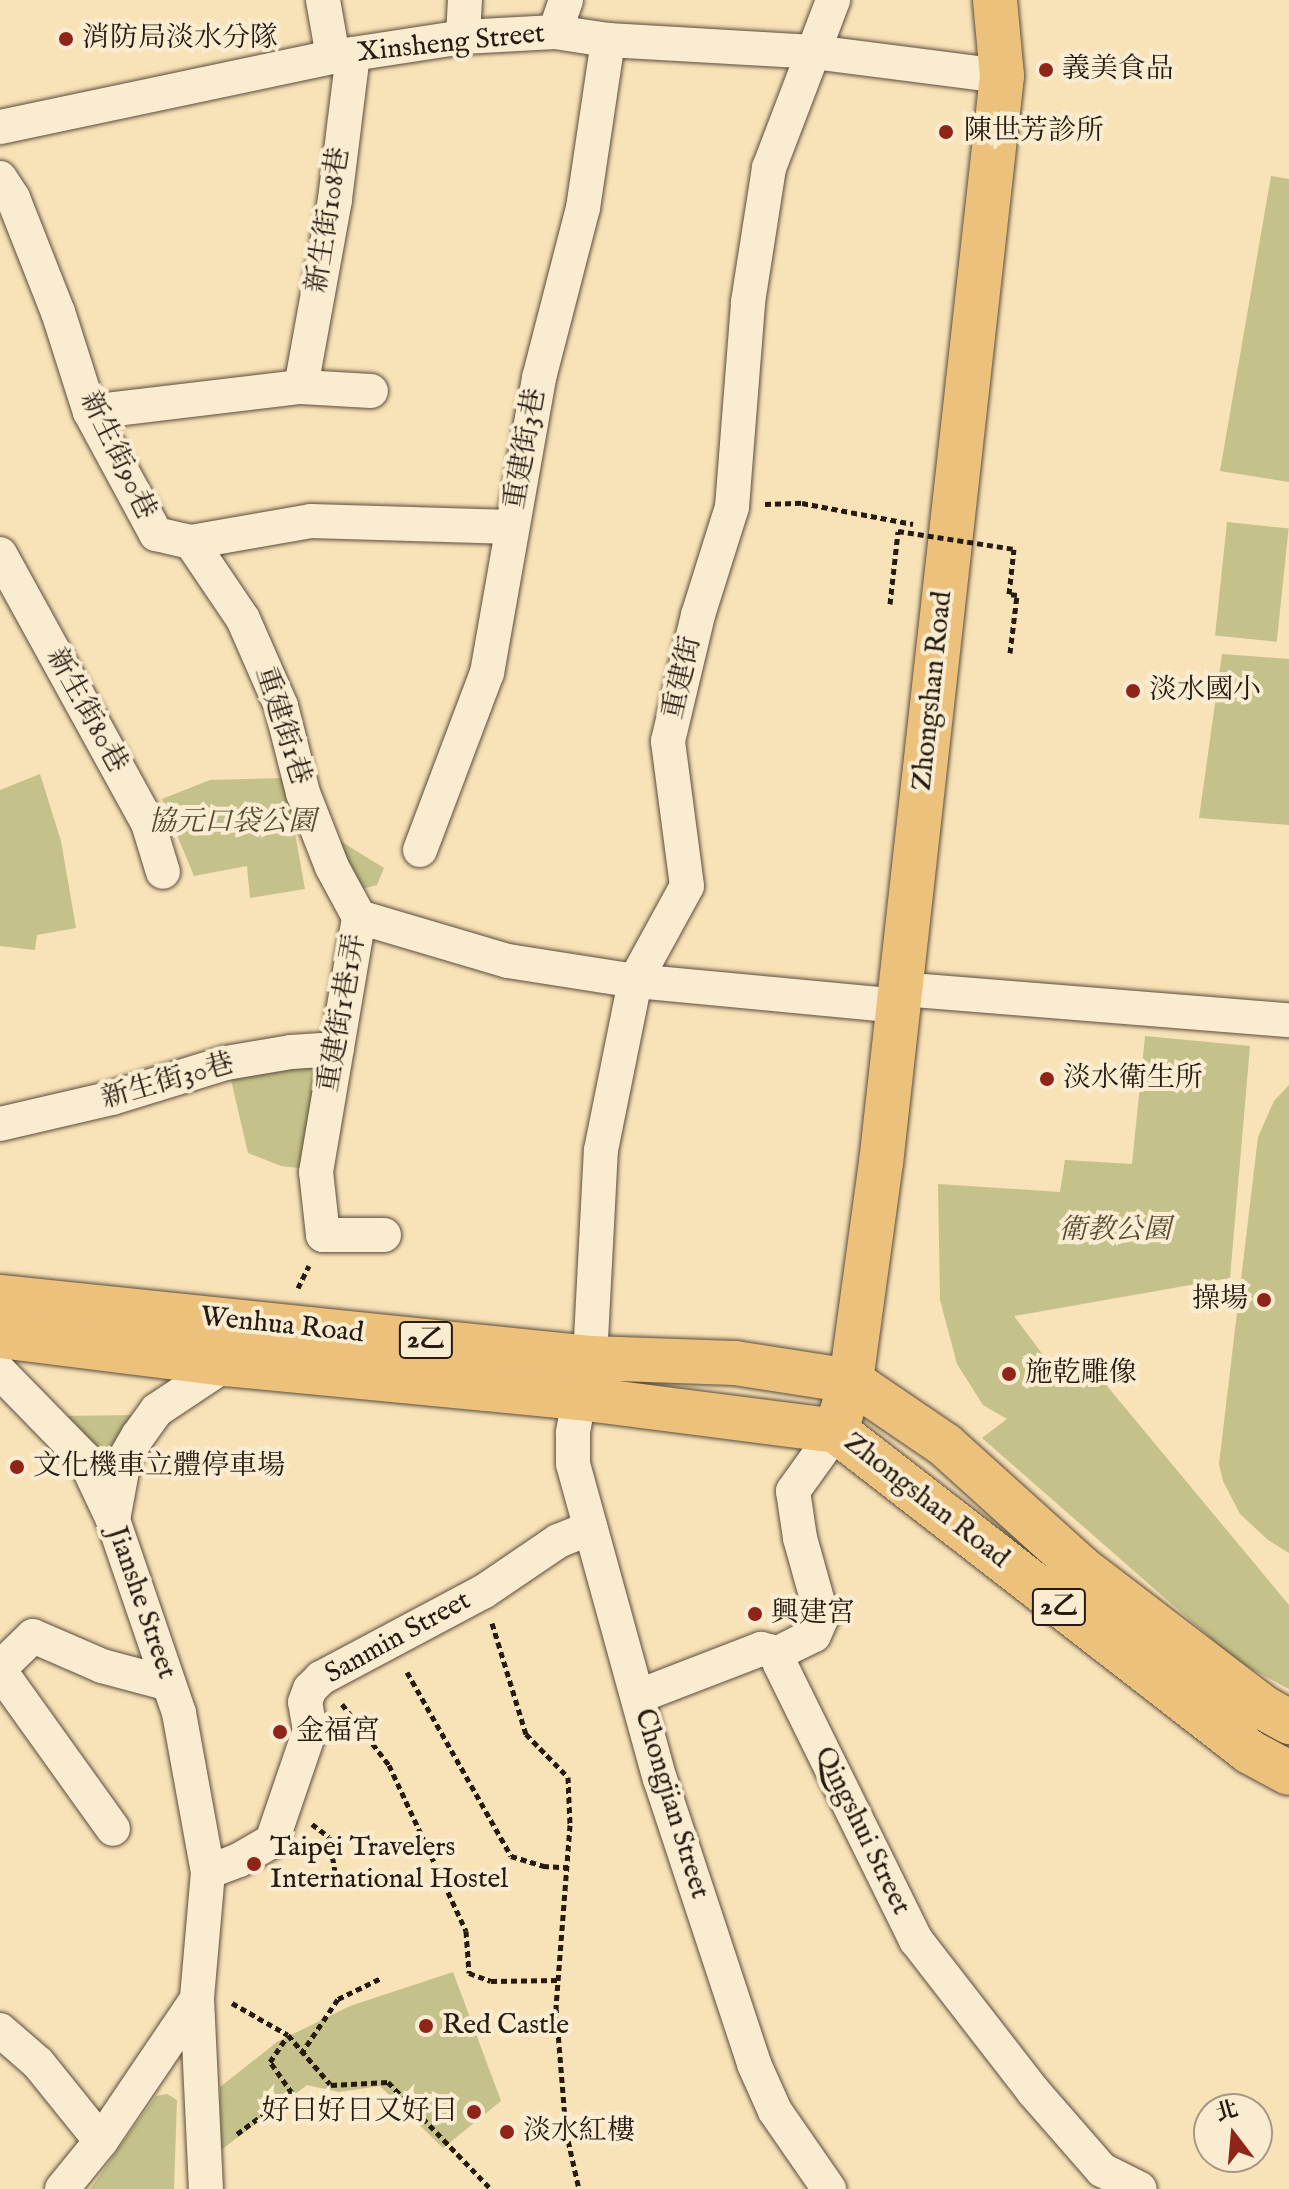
<!DOCTYPE html>
<html>
<head>
<meta charset="utf-8">
<style>
	body { margin:0 }
	#map { position:relative; width:1289px; height:2189px; overflow:hidden; background:#f8e2b8; font-family:"IM FELL English","Noto Serif TC",serif }
	div>[style] { position:absolute }
	[style*='--x'] { left:calc(var(--x)*1px); top:calc(var(--y)*1px); width:calc(var(--w)*1px); rotate:calc(var(--a)*1deg) }
	.green>* { inset:0; background:#c4c18a; transform-origin:0 0 }
	.path>* { height:5px; margin-top:-2.5px; transform-origin:0; background:repeating-linear-gradient(90deg,#271b11 0 6px,transparent 0 10px) }
	.roads { filter:drop-shadow(0 0 2px #5b4d3b) drop-shadow(0 0 2px #5b4d3b) }
	.minor>* { height:34px; margin:-17px; padding:0 17px; transform-origin:17px; border-radius:17px; background:#faecd1 }
	.major>* { height:44px; margin:-22px; padding:0 22px; transform-origin:22px; border-radius:22px; background:#ecc17c }
	.path-bridge>* { height:5px; margin-top:-2.5px; transform-origin:0; background:repeating-linear-gradient(90deg,#271b11 0 6px,transparent 0 10px) }
	.dots>* { width:22px; height:22px; translate:-50% -50%; box-sizing:border-box; border:4px solid #faecd1; border-radius:50% }
	span { translate:-50% -50%; white-space:nowrap; text-align:center; line-height:1.15; -webkit-text-stroke:8px #faecd1; paint-order:stroke }
	.shield-label span { padding:2px 6px; background:#faecd1; border:2px solid; border-radius:6px; -webkit-text-stroke-width:0 }
	.shield-label { font-size:26px; color:#271b11; font-weight:700 }
	.poi-label { font-size:28px; color:#271b11 }
	.left { translate:0 -50%; text-align:left }
	.right { translate:-100% -50%; text-align:right }
	.street-label { font-size:28px; color:#271b11 }
	.park-label { font-size:28px; color:#564d35; font-style:italic }
	.north { position:absolute; left:1193px; top:2093px; width:80px; height:80px; box-sizing:border-box; background:#faecd1; border:2px solid #a69884; border-radius:50%; rotate:344deg; font-size:22px; font-weight:700; line-height:32px; text-align:center; color:#271b11 }
	.north::after { content:''; display:block; margin:auto; width:28px; height:36px; background:#8f2418; clip-path:polygon(50% 0,100% 100%,50% 72%,0 100%) }
</style>
</head>
<body>
<div id="map">
	<div class="green">
		<i style="clip-path:polygon(1271px 176px,1289px 179px,1289px 482px,1220px 471px)"></i>
		<i style="left:1227px;top:522px;width:62px;height:114px;rotate:6deg"></i>
		<i style="clip-path:polygon(1222px 654px,1289px 659px,1289px 825px,1199px 818px)"></i>
		<i style="clip-path:polygon(40px 774px,61px 841px,76px 928px,37px 935px,35px 950px,0 946px,0 790px)"></i>
		<i style="clip-path:polygon(285px 778px,305px 889px,250px 898px,247px 866px,194px 876px,162px 799px,210px 780px)"></i>
		<i style="clip-path:polygon(329px 834px,384px 868px,377px 885px,355px 891px)"></i>
		<i style="clip-path:polygon(1145px 1036px,1250px 1046px,1230px 1278px,1014px 1316px,1067px 1387px,1092px 1368px,1289px 1605px,1289px 1689px,1238px 1662px,982px 1438px,1007px 1419px,983px 1405px,957px 1364px,940px 1300px,938px 1184px,1060px 1192px,1065px 1160px,1132px 1164px)"></i>
		<i style="clip-path:polygon(303px 1064px,328px 1068px,309px 1169px,281px 1166px,248px 1153px,231px 1080px,262px 1070px)"></i>
		<i style="clip-path:polygon(1289px 1085px,1289px 1553px,1268px 1540px,1240px 1514px,1223px 1481px,1219px 1464px,1258px 1137px,1274px 1101px)"></i>
		<i style="clip-path:polygon(139px 1415px,107px 1461px,59px 1416px)"></i>
		<i style="clip-path:polygon(453px 1972px,501px 2101px,443px 2148px,380px 2086px,339px 2092px,307px 2085px,221px 2150px,220px 2087px,277px 2042px,350px 2006px)"></i>
		<i style="clip-path:polygon(167px 2094px,177px 2100px,174px 2189px,90px 2189px,156px 2096px)"></i>
	</div>
	<div class="path">
		<i style="--x:765;--y:504;--w:37;--a:-2"></i>
		<i style="--x:802;--y:503;--w:113;--a:10.7"></i>
		<i style="--x:890;--y:604;--w:73;--a:-83.7"></i>
		<i style="--x:1010;--y:653;--w:58;--a:-83.1"></i>
		<i style="--x:1017;--y:595;--w:8;--a:-173"></i>
		<i style="--x:1009;--y:594;--w:45;--a:-83.7"></i>
		<i style="--x:298;--y:1288;--w:25;--a:-64"></i>
		<i style="--x:492;--y:1623;--w:116;--a:73"></i>
		<i style="--x:526;--y:1734;--w:60;--a:45.7"></i>
		<i style="--x:568;--y:1777;--w:48;--a:87.6"></i>
		<i style="--x:570;--y:1825;--w:183;--a:94.4"></i>
		<i style="--x:556;--y:2007;--w:124;--a:85.4"></i>
		<i style="--x:566;--y:2131;--w:59;--a:77.4"></i>
		<i style="--x:407;--y:1672;--w:211;--a:60.5"></i>
		<i style="--x:511;--y:1856;--w:34;--a:17"></i>
		<i style="--x:543;--y:1866;--w:22;--a:3"></i>
		<i style="--x:342;--y:1704;--w:77;--a:52.4"></i>
		<i style="--x:389;--y:1765;--w:183;--a:65.1"></i>
		<i style="--x:466;--y:1931;--w:42;--a:85.9"></i>
		<i style="--x:469;--y:1973;--w:23;--a:20"></i>
		<i style="--x:491;--y:1981;--w:66;--a:-0.9"></i>
		<i style="--x:312;--y:1824;--w:21;--a:37"></i>
		<i style="--x:329;--y:1837;--w:41;--a:80.1"></i>
		<i style="--x:232;--y:2003;--w:64;--a:29.7"></i>
		<i style="--x:288;--y:2035;--w:66;--a:49.3"></i>
		<i style="--x:331;--y:2085;--w:57;--a:-3"></i>
		<i style="--x:388;--y:2082;--w:149;--a:46.1"></i>
		<i style="--x:301;--y:2054;--w:66;--a:-56.1"></i>
		<i style="--x:338;--y:1999;--w:48;--a:-26"></i>
		<i style="--x:237;--y:2134;--w:69;--a:-36.7"></i>
		<i style="--x:292;--y:2093;--w:38;--a:-125"></i>
		<i style="--x:270;--y:2062;--w:32;--a:-56"></i>
	</div>
	<div class="roads">
		<div class="minor">
			<i style="--x:323;--y:0;--w:58;--a:80"></i>
			<i style="--x:555;--y:32;--w:34;--a:-71"></i>
			<i style="--x:463;--y:37;--w:37;--a:-87"></i>
			<i style="--x:0;--y:127;--w:340;--a:-11.9"></i>
			<i style="--x:333;--y:57;--w:132;--a:-8.7"></i>
			<i style="--x:463;--y:37;--w:92;--a:-3.1"></i>
			<i style="--x:555;--y:32;--w:54;--a:8.6"></i>
			<i style="--x:608;--y:40;--w:206;--a:3.3"></i>
			<i style="--x:814;--y:52;--w:190;--a:7.3"></i>
			<i style="--x:0;--y:178;--w:24;--a:57"></i>
			<i style="--x:13;--y:198;--w:123;--a:68.5"></i>
			<i style="--x:58;--y:312;--w:105;--a:72.3"></i>
			<i style="--x:90;--y:412;--w:139;--a:61.6"></i>
			<i style="--x:156;--y:534;--w:36;--a:13"></i>
			<i style="--x:191;--y:542;--w:122;--a:-9.9"></i>
			<i style="--x:311;--y:521;--w:201;--a:1.7"></i>
			<i style="--x:301;--y:387;--w:191;--a:-79.7"></i>
			<i style="--x:335;--y:199;--w:146;--a:-82.9"></i>
			<i style="--x:90;--y:412;--w:212;--a:-6.8"></i>
			<i style="--x:301;--y:387;--w:70;--a:3.3"></i>
			<i style="--x:191;--y:542;--w:93;--a:56"></i>
			<i style="--x:243;--y:619;--w:95;--a:66.4"></i>
			<i style="--x:281;--y:706;--w:90;--a:75.8"></i>
			<i style="--x:303;--y:793;--w:79;--a:68.6"></i>
			<i style="--x:332;--y:867;--w:57;--a:61.6"></i>
			<i style="--x:0;--y:554;--w:307;--a:61.2"></i>
			<i style="--x:148;--y:823;--w:51;--a:73"></i>
			<i style="--x:420;--y:850;--w:189;--a:-69.3"></i>
			<i style="--x:487;--y:673;--w:300;--a:-80"></i>
			<i style="--x:539;--y:378;--w:176;--a:-75.5"></i>
			<i style="--x:583;--y:208;--w:170;--a:-81.5"></i>
			<i style="--x:900;--y:989;--w:390;--a:4.6"></i>
			<i style="--x:0;--y:1124;--w:115;--a:-13.1"></i>
			<i style="--x:112;--y:1098;--w:119;--a:-17.1"></i>
			<i style="--x:226;--y:1063;--w:66;--a:-9.6"></i>
			<i style="--x:291;--y:1052;--w:46;--a:-3.7"></i>
			<i style="--x:384;--y:1235;--w:61;--a:180"></i>
			<i style="--x:323;--y:1235;--w:63;--a:-96.3"></i>
			<i style="--x:316;--y:1172;--w:259;--a:-80.4"></i>
			<i style="--x:359;--y:917;--w:155;--a:16.5"></i>
			<i style="--x:508;--y:961;--w:129;--a:8.9"></i>
			<i style="--x:635;--y:981;--w:265;--a:5.4"></i>
			<i style="--x:590;--y:1358;--w:208;--a:-87"></i>
			<i style="--x:601;--y:1150;--w:172;--a:-78.6"></i>
			<i style="--x:635;--y:981;--w:108;--a:-61.3"></i>
			<i style="--x:687;--y:886;--w:146;--a:-97.5"></i>
			<i style="--x:668;--y:741;--w:130;--a:-76.6"></i>
			<i style="--x:698;--y:615;--w:113;--a:-72.5"></i>
			<i style="--x:732;--y:507;--w:206;--a:-85.5"></i>
			<i style="--x:748;--y:302;--w:136;--a:-81.1"></i>
			<i style="--x:769;--y:168;--w:180;--a:-69.1"></i>
			<i style="--x:0;--y:1372;--w:120;--a:45.7"></i>
			<i style="--x:84;--y:1458;--w:68;--a:64.9"></i>
			<i style="--x:113;--y:1520;--w:204;--a:71.1"></i>
			<i style="--x:179;--y:1713;--w:162;--a:79.7"></i>
			<i style="--x:208;--y:1872;--w:127;--a:95"></i>
			<i style="--x:197;--y:1999;--w:190;--a:87.3"></i>
			<i style="--x:579;--y:1398;--w:36;--a:100"></i>
			<i style="--x:573;--y:1433;--w:31;--a:90"></i>
			<i style="--x:573;--y:1464;--w:327;--a:74.6"></i>
			<i style="--x:660;--y:1779;--w:300;--a:71.7"></i>
			<i style="--x:754;--y:2064;--w:51;--a:65.9"></i>
			<i style="--x:775;--y:2111;--w:95;--a:55.3"></i>
			<i style="--x:836;--y:1431;--w:74;--a:125.6"></i>
			<i style="--x:793;--y:1491;--w:48;--a:81.5"></i>
			<i style="--x:800;--y:1538;--w:82;--a:74.4"></i>
			<i style="--x:822;--y:1617;--w:20;--a:114"></i>
			<i style="--x:814;--y:1635;--w:40;--a:153.4"></i>
			<i style="--x:778;--y:1653;--w:11;--a:80"></i>
			<i style="--x:780;--y:1664;--w:308;--a:63.8"></i>
			<i style="--x:916;--y:1940;--w:191;--a:52.2"></i>
			<i style="--x:1033;--y:2091;--w:105;--a:48.9"></i>
			<i style="--x:1102;--y:2170;--w:42;--a:26.6"></i>
			<i style="--x:113;--y:1520;--w:61;--a:-79.6"></i>
			<i style="--x:124;--y:1460;--w:28;--a:-60"></i>
			<i style="--x:138;--y:1436;--w:32;--a:-54"></i>
			<i style="--x:157;--y:1410;--w:83;--a:-33.7"></i>
			<i style="--x:0;--y:1668;--w:46;--a:-44.1"></i>
			<i style="--x:33;--y:1636;--w:75;--a:23.5"></i>
			<i style="--x:102;--y:1666;--w:69;--a:15"></i>
			<i style="--x:0;--y:1671;--w:194;--a:54.4"></i>
			<i style="--x:639;--y:1696;--w:131;--a:-21.1"></i>
			<i style="--x:761;--y:1649;--w:17;--a:13"></i>
			<i style="--x:208;--y:1872;--w:33;--a:-21"></i>
			<i style="--x:239;--y:1860;--w:38;--a:-30"></i>
			<i style="--x:272;--y:1841;--w:117;--a:-71.1"></i>
			<i style="--x:310;--y:1730;--w:28;--a:-100"></i>
			<i style="--x:305;--y:1702;--w:14;--a:-69"></i>
			<i style="--x:310;--y:1689;--w:16;--a:-45"></i>
			<i style="--x:321;--y:1678;--w:183;--a:-28"></i>
			<i style="--x:483;--y:1592;--w:91;--a:-34.2"></i>
			<i style="--x:558;--y:1541;--w:35;--a:-22"></i>
			<i style="--x:0;--y:2030;--w:50;--a:41"></i>
			<i style="--x:38;--y:2063;--w:100;--a:51.1"></i>
			<i style="--x:62;--y:2189;--w:62;--a:-50.9"></i>
			<i style="--x:101;--y:2141;--w:171;--a:-55.9"></i>
		</div>
		<div class="major">
			<i style="--x:0;--y:1297;--w:593;--a:5.9"></i>
			<i style="--x:590;--y:1358;--w:145;--a:2"></i>
			<i style="--x:735;--y:1363;--w:117;--a:8.8"></i>
			<i style="--x:851;--y:1381;--w:114;--a:34.2"></i>
			<i style="--x:945;--y:1445;--w:183;--a:42.1"></i>
			<i style="--x:1081;--y:1568;--w:230;--a:37.4"></i>
			<i style="--x:1264;--y:1708;--w:29;--a:29"></i>
			<i style="--x:0;--y:1336;--w:228;--a:7.1"></i>
			<i style="--x:226;--y:1364;--w:355;--a:5.5"></i>
			<i style="--x:579;--y:1398;--w:259;--a:7.3"></i>
			<i style="--x:836;--y:1431;--w:52;--a:-73.3"></i>
			<i style="--x:851;--y:1381;--w:220;--a:-82.2"></i>
			<i style="--x:881;--y:1163;--w:1094;--a:-83.65"></i>
			<i style="--x:1002;--y:76;--w:76;--a:-95.3"></i>
			<i style="--x:836;--y:1431;--w:524;--a:37.79"></i>
			<i style="--x:1250;--y:1752;--w:44;--a:28.3"></i>
		</div>
	</div>
	<div class="path-bridge">
		<i style="--x:898;--y:531;--w:117;--a:8.8"></i>
	</div>
	<div class="dots">
		<i style="left:66px;top:39px;background:#8f2418"></i>
		<i style="left:1046px;top:70px;background:#8f2418"></i>
		<i style="left:946px;top:132px;background:#8f2418"></i>
		<i style="left:1133px;top:691px;background:#8f2418"></i>
		<i style="left:1047px;top:1079px;background:#8f2418"></i>
		<i style="left:1264px;top:1300px;background:#8f2418"></i>
		<i style="left:1009px;top:1374px;background:#8f2418"></i>
		<i style="left:17px;top:1467px;background:#8f2418"></i>
		<i style="left:755px;top:1614px;background:#8f2418"></i>
		<i style="left:280px;top:1732px;background:#8f2418"></i>
		<i style="left:254px;top:1864px;background:#8f2418"></i>
		<i style="left:426px;top:2026px;background:#8f2418"></i>
		<i style="left:474px;top:2112px;background:#8f2418"></i>
		<i style="left:507px;top:2132px;background:#8f2418"></i>
	</div>
	<div class="shield-label">
		<span style="left:426px;top:1340px">2乙</span>
		<span style="left:1059px;top:1607px">2乙</span>
	</div>
	<div class="poi-label">
		<span class="left" style="left:82px;top:39px">消防局淡水分隊</span>
		<span class="left" style="left:1062px;top:70px">義美食品</span>
		<span class="left" style="left:964px;top:132px">陳世芳診所</span>
		<span class="left" style="left:1149px;top:691px">淡水國小</span>
		<span class="left" style="left:1063px;top:1079px">淡水衛生所</span>
		<span class="right" style="left:1248px;top:1300px">操場</span>
		<span class="left" style="left:1025px;top:1374px">施乾雕像</span>
		<span class="left" style="left:33px;top:1467px">文化機車立體停車場</span>
		<span class="left" style="left:771px;top:1614px">興建宮</span>
		<span class="left" style="left:296px;top:1732px">金福宮</span>
		<span class="left" style="left:270px;top:1864px">Taipei Travelers<br>International Hostel</span>
		<span class="left" style="left:442px;top:2026px">Red Castle</span>
		<span class="right" style="left:458px;top:2112px">好日好日又好日</span>
		<span class="left" style="left:523px;top:2132px">淡水紅樓</span>
	</div>
	<div class="street-label">
		<span style="left:451px;top:44px;rotate:-6deg">Xinsheng Street</span>
		<span style="left:329px;top:220px;rotate:-81deg">新生街108巷</span>
		<span style="left:526px;top:449px;rotate:-80deg">重建街3巷</span>
		<span style="left:117px;top:456px;rotate:64deg">新生街90巷</span>
		<span style="left:683px;top:678px;rotate:-77deg">重建街</span>
		<span style="left:933px;top:691px;rotate:-84deg">Zhongshan Road</span>
		<span style="left:86px;top:711px;rotate:61deg">新生街80巷</span>
		<span style="left:282px;top:726px;rotate:72deg">重建街1巷</span>
		<span style="left:343px;top:1013px;rotate:-80deg">重建街1巷1弄</span>
		<span style="left:168px;top:1082px;rotate:-16deg">新生街30巷</span>
		<span style="left:282px;top:1326px;rotate:6deg">Wenhua Road</span>
		<span style="left:926px;top:1501px;rotate:38deg">Zhongshan Road</span>
		<span style="left:141px;top:1603px;rotate:71deg">Jianshe Street</span>
		<span style="left:398px;top:1638px;rotate:-29deg">Sanmin Street</span>
		<span style="left:671px;top:1804px;rotate:73deg">Chongjian Street</span>
		<span style="left:862px;top:1831px;rotate:64deg">Qingshui Street</span>
	</div>
	<div class="park-label">
		<span style="left:232px;top:823px">協元口袋公園</span>
		<span style="left:1115px;top:1231px">衛教公園</span>
	</div>
	<div class="north">北</div>
</div>
</body>
</html>
